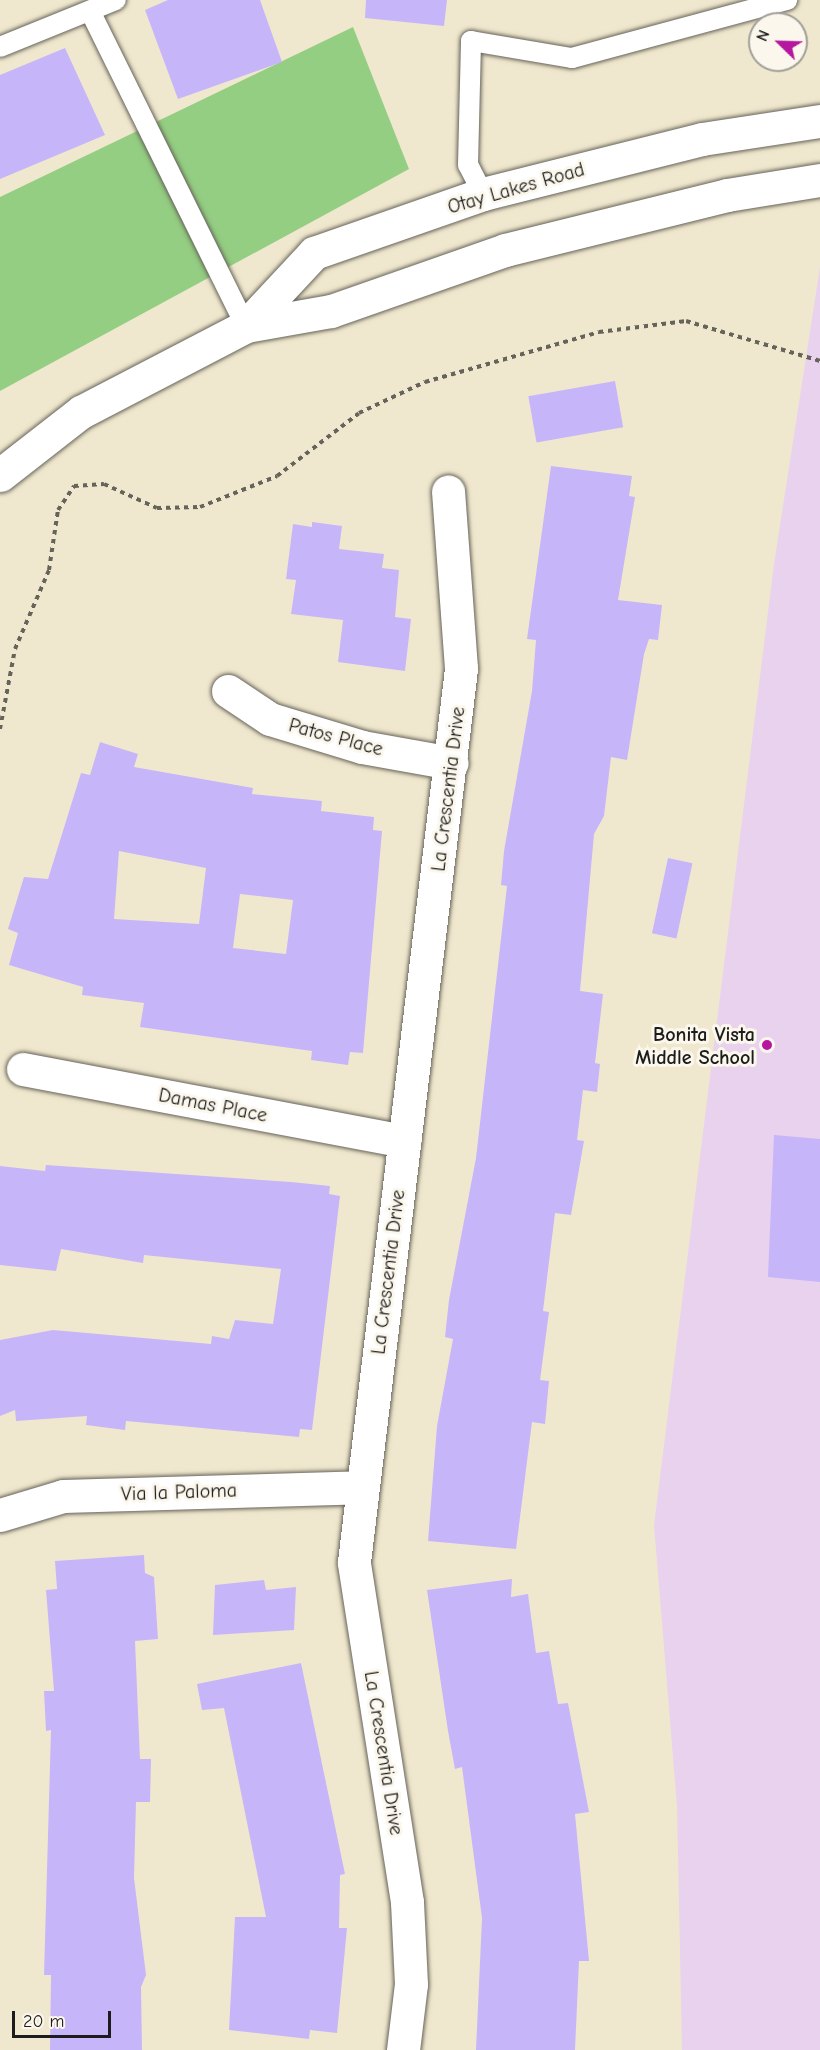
<!DOCTYPE html>
<html>
<head>
<meta charset="utf-8">
<style>
	body { margin:0 }
	#map { position:relative; width:820px; height:2050px; overflow:hidden; background:#f0e8ce; font-family:"Comic Neue",sans-serif }
	div>[style] { position:absolute }
	[style*='--x'] { left:calc(var(--x)*1px); top:calc(var(--y)*1px); width:calc(var(--w)*1px); rotate:calc(var(--a)*1deg) }
	.built>* { inset:0; background:#e9d2ed }
	.green>* { inset:0; background:#94ce82 }
	.building>* { inset:0; background:#c7b5fa; transform-origin:0 0 }
	.path>* { height:4px; margin-top:-2px; transform-origin:0; background:repeating-linear-gradient(90deg,#66635a 0 4.5px,transparent 0 9px) }
	.roads { filter:drop-shadow(0 0 2px #66635a) drop-shadow(0 0 2px #66635a) }
	.lane>* { height:20px; margin:-10px; padding:0 10px; transform-origin:10px; border-radius:10px; background:#fff }
	.street>* { height:33px; margin:-16.5px; padding:0 16.5px; transform-origin:16.5px; border-radius:16.5px; background:#fff }
	.primary>* { height:33px; margin:-16.5px; padding:0 16.5px; transform-origin:16.5px; border-radius:16.5px; background:#fff }
	.dots>* { width:16px; height:16px; translate:-50% -50%; box-sizing:border-box; border:3px solid #fbf7ec; border-radius:50% }
	span { translate:-50% -50%; white-space:nowrap; text-align:center; line-height:1.15; -webkit-text-stroke:6px #fbf7ec; paint-order:stroke }
	.street-label { font-size:20px; color:#1c1c1c }
	.poi-label { font-size:20px; color:#1c1c1c; font-weight:700 }
	.right { translate:-100% -50%; text-align:right }
	.north { position:absolute; left:748px; top:12px; width:60px; height:60px; box-sizing:border-box; background:#fbf7ec; border:2px solid #a29f99; border-radius:50%; rotate:293deg; font-size:16px; font-weight:700; line-height:24px; text-align:center; color:#1c1c1c }
	.north::after { content:''; display:block; margin:auto; width:21px; height:27px; background:#b5179e; clip-path:polygon(50% 0,100% 100%,50% 72%,0 100%) }
	.scale { position:absolute; left:12px; top:2011px; width:99px; height:27px; box-sizing:border-box; border:3px solid #1c1c1c; border-top:0; padding-left:8px; font-size:18px; line-height:21px; white-space:nowrap; color:#1c1c1c; -webkit-text-stroke:4px #fbf7ec; paint-order:stroke }
</style>
</head>
<body>
<div id="map">
	<div class="built">
		<i style="clip-path:polygon(820px 267px,820px 2050px,682px 2050px,677px 1806px,654px 1525px,774px 564px)"></i>
	</div>
	<div class="green">
		<i style="clip-path:polygon(353px 27px,409px 169px,0 391px,0 197px)"></i>
	</div>
	<div class="building">
		<i style="clip-path:polygon(168px 0,260px 0,282px 62px,178px 99px,145px 10px)"></i>
		<i style="clip-path:polygon(366px 0,447px 0,444px 26px,365px 18px)"></i>
		<i style="clip-path:polygon(65px 48px,105px 135px,0 179px,0 75px)"></i>
		<i style="left:615px;top:381px;width:47px;height:88px;rotate:80deg"></i>
		<i style="clip-path:polygon(551px 466px,632px 476px,629px 496px,635px 497px,618px 600px,662px 605px,658px 640px,649px 639px,644px 654px,627px 760px,611px 757px,604px 816px,594px 834px,580px 991px,603px 994px,595px 1063px,600px 1064px,597px 1092px,583px 1090px,577px 1140px,584px 1141px,571px 1215px,555px 1213px,543px 1311px,549px 1312px,540px 1380px,549px 1381px,545px 1424px,532px 1422px,516px 1549px,428px 1541px,437px 1426px,453px 1339px,445px 1337px,449px 1300px,476px 1158px,507px 886px,501px 885px,504px 851px,532px 691px,536px 640px,527px 639px)"></i>
		<i style="clip-path:polygon(312px 522px,342px 526px,339px 549px,384px 554px,382px 568px,399px 570px,395px 617px,411px 619px,405px 671px,338px 662px,343px 620px,291px 614px,296px 580px,286px 579px,293px 524px,312px 527px)"></i>
		<i style="clip-path:polygon(evenodd,100px 742px,138px 754px,134px 767px,253px 788px,252px 794px,322px 801px,321px 811px,374px 817px,373px 830px,382px 831px,363px 1053px,350px 1052px,348px 1065px,311px 1060px,312px 1051px,140px 1027px,144px 1003px,82px 995px,83px 987px,9px 965px,18px 933px,8px 929px,24px 877px,48px 879px,81px 773px,90px 775px,100px 742px,119px 851px,206px 868px,199px 924px,114px 919px,119px 851px,100px 742px,240px 894px,293px 900px,286px 954px,233px 948px,240px 894px)"></i>
		<i style="left:668px;top:858px;width:25px;height:77px;rotate:12deg"></i>
		<i style="clip-path:polygon(774px 1135px,820px 1139px,820px 1282px,768px 1277px)"></i>
		<i style="clip-path:polygon(46px 1165px,291px 1182px,330px 1186px,329px 1194px,340px 1196px,312px 1430px,300px 1429px,299px 1437px,126px 1421px,125px 1430px,86px 1425px,87px 1416px,16px 1421px,15px 1410px,0 1416px,0 1340px,53px 1330px,211px 1344px,212px 1336px,229px 1339px,235px 1320px,273px 1324px,281px 1269px,144px 1255px,143px 1263px,61px 1249px,56px 1271px,0 1265px,0 1166px,45px 1171px)"></i>
		<i style="clip-path:polygon(144px 1555px,145px 1573px,154px 1577px,158px 1639px,135px 1641px,140px 1759px,151px 1759px,150px 1802px,136px 1802px,134px 1878px,146px 1975px,141px 1987px,142px 2050px,50px 2050px,51px 1975px,44px 1975px,51px 1730px,46px 1731px,44px 1691px,54px 1691px,46px 1590px,57px 1589px,55px 1561px)"></i>
		<i style="clip-path:polygon(512px 1579px,511px 1597px,528px 1594px,536px 1653px,549px 1651px,558px 1704px,568px 1703px,589px 1812px,575px 1814px,589px 1961px,579px 1961px,575px 2050px,476px 2050px,482px 1918px,462px 1767px,455px 1769px,448px 1731px,427px 1590px)"></i>
		<i style="clip-path:polygon(264px 1580px,266px 1590px,296px 1587px,294px 1630px,213px 1635px,215px 1585px)"></i>
		<i style="clip-path:polygon(301px 1663px,345px 1874px,340px 1875px,339px 1928px,347px 1928px,337px 2033px,310px 2030px,309px 2039px,229px 2030px,235px 1917px,266px 1917px,224px 1708px,202px 1710px,197px 1684px)"></i>
	</div>
	<div class="path">
		<i style="--x:0;--y:729;--w:81;--a:-79.4"></i>
		<i style="--x:15;--y:649;--w:86;--a:-66.7"></i>
		<i style="--x:49;--y:570;--w:61;--a:-81.5"></i>
		<i style="--x:58;--y:510;--w:29;--a:-56"></i>
		<i style="--x:74;--y:486;--w:30;--a:-4"></i>
		<i style="--x:104;--y:484;--w:58;--a:24.4"></i>
		<i style="--x:157;--y:508;--w:43;--a:-1.3"></i>
		<i style="--x:200;--y:507;--w:83;--a:-21.9"></i>
		<i style="--x:277;--y:476;--w:103;--a:-37.5"></i>
		<i style="--x:359;--y:413;--w:73;--a:-25.2"></i>
		<i style="--x:425;--y:382;--w:181;--a:-16"></i>
		<i style="--x:599;--y:332;--w:88;--a:-7.2"></i>
		<i style="--x:686;--y:321;--w:140;--a:16.6"></i>
	</div>
	<div class="roads">
		<div class="lane">
			<i style="--x:90;--y:11;--w:352;--a:63.7"></i>
			<i style="--x:0;--y:47;--w:125;--a:-22.1"></i>
			<i style="--x:483;--y:194;--w:33;--a:-117"></i>
			<i style="--x:468;--y:165;--w:124;--a:-88.6"></i>
			<i style="--x:471;--y:41;--w:102;--a:9.6"></i>
			<i style="--x:572;--y:58;--w:223;--a:-15.1"></i>
		</div>
		<div class="street">
			<i style="--x:228;--y:691;--w:50;--a:33.7"></i>
			<i style="--x:270;--y:719;--w:96;--a:16.9"></i>
			<i style="--x:362;--y:747;--w:91;--a:10.1"></i>
			<i style="--x:23;--y:1069;--w:388;--a:10.7"></i>
			<i style="--x:0;--y:1515;--w:66;--a:-16.8"></i>
			<i style="--x:63;--y:1496;--w:298;--a:-1.7"></i>
			<i style="--x:403;--y:2050;--w:66;--a:-83.1"></i>
			<i style="--x:411;--y:1984;--w:82;--a:-92.8"></i>
			<i style="--x:407;--y:1902;--w:344;--a:-98.9"></i>
			<i style="--x:354;--y:1562;--w:900;--a:-83.17"></i>
			<i style="--x:461;--y:668;--w:177;--a:-94.2"></i>
		</div>
		<div class="primary">
			<i style="--x:246;--y:326;--w:100;--a:-47"></i>
			<i style="--x:314;--y:253;--w:179;--a:-19.2"></i>
			<i style="--x:483;--y:194;--w:226;--a:-14.1"></i>
			<i style="--x:702;--y:139;--w:119;--a:-8.7"></i>
			<i style="--x:0;--y:475;--w:103;--a:-37.9"></i>
			<i style="--x:81;--y:412;--w:186;--a:-27.5"></i>
			<i style="--x:246;--y:326;--w:86;--a:-10"></i>
			<i style="--x:331;--y:311;--w:184;--a:-19.3"></i>
			<i style="--x:505;--y:250;--w:229;--a:-13.9"></i>
			<i style="--x:727;--y:195;--w:94;--a:-9.2"></i>
		</div>
	</div>
	<div class="dots">
		<i style="left:767px;top:1045px;background:#b5179e"></i>
	</div>
	<div class="street-label">
		<span style="left:516px;top:188px;rotate:-16deg">Otay Lakes Road</span>
		<span style="left:336px;top:737px;rotate:15deg">Patos Place</span>
		<span style="left:448px;top:789px;rotate:-83deg">La Crescentia Drive</span>
		<span style="left:213px;top:1105px;rotate:11deg">Damas Place</span>
		<span style="left:388px;top:1272px;rotate:-83deg">La Crescentia Drive</span>
		<span style="left:179px;top:1492px;rotate:-2deg">Via la Paloma</span>
		<span style="left:384px;top:1753px;rotate:81deg">La Crescentia Drive</span>
	</div>
	<div class="poi-label">
		<span class="right" style="left:755px;top:1046px">Bonita Vista<br>Middle School</span>
	</div>
	<div class="north">N</div>
	<div class="scale">20 m</div>
</div>
</body>
</html>
